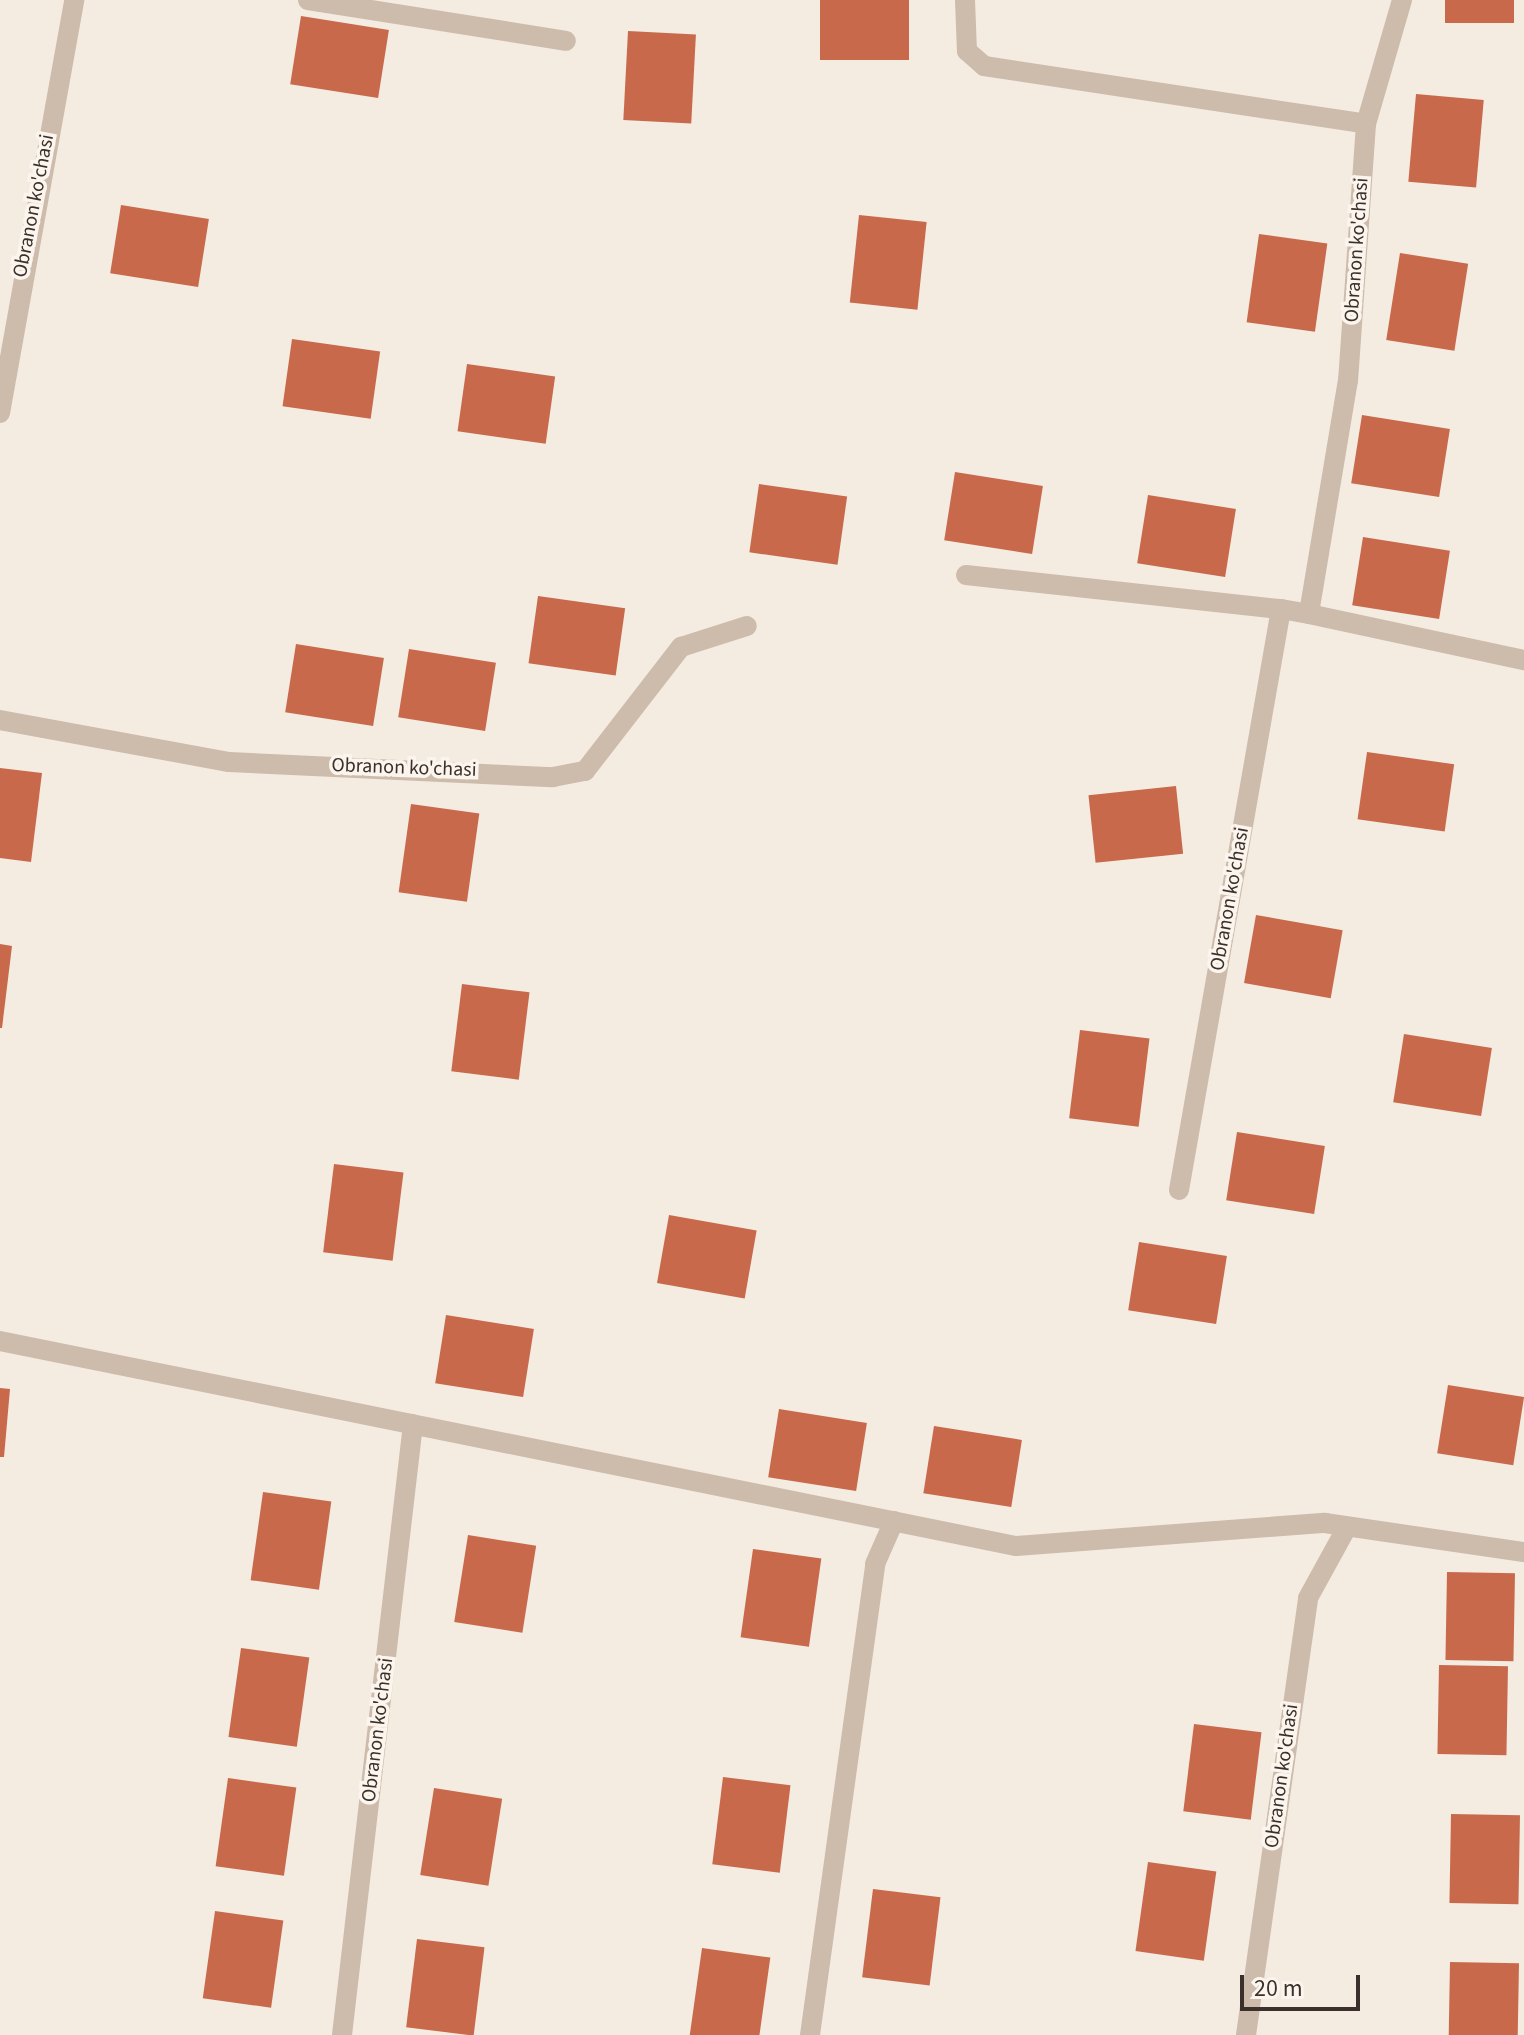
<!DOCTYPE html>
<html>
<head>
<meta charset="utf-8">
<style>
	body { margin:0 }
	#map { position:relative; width:1524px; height:2035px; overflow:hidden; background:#f4ebe1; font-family:"Source Sans 3",sans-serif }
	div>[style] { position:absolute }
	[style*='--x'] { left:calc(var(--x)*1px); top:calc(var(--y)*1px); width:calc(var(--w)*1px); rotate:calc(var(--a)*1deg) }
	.building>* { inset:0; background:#c8694b; transform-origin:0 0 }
	.minor>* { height:20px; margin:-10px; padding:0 10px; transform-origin:10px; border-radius:10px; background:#cdbbac }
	span { translate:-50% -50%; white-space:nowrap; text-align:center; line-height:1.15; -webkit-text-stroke:7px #fbf5ee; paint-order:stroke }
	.street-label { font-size:20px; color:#3b302b }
	.scale { position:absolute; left:1240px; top:1975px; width:120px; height:36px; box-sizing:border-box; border:4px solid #3b302b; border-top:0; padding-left:10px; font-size:24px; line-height:28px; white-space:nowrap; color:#3b302b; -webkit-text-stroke:6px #fbf5ee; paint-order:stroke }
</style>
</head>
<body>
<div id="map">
	<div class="building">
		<i style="left:820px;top:0;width:89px;height:60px"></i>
		<i style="left:1445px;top:0;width:69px;height:23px"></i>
		<i style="left:301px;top:16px;width:89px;height:69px;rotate:9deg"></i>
		<i style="left:628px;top:31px;width:68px;height:89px;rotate:3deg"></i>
		<i style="left:1416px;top:94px;width:68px;height:88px;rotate:5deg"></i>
		<i style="left:121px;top:205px;width:89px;height:69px;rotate:9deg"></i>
		<i style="left:859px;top:215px;width:68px;height:88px;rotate:6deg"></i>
		<i style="left:1259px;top:234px;width:69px;height:89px;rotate:8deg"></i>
		<i style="left:1400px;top:253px;width:69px;height:88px;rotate:9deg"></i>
		<i style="left:292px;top:339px;width:89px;height:68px;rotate:8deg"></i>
		<i style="left:467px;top:364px;width:89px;height:68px;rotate:8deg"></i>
		<i style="left:1362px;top:415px;width:89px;height:69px;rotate:9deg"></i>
		<i style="left:955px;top:472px;width:89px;height:69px;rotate:9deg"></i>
		<i style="left:759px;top:484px;width:89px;height:69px;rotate:8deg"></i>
		<i style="left:1148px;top:495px;width:89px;height:69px;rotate:9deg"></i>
		<i style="left:1363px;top:537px;width:88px;height:69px;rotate:9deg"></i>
		<i style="left:538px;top:596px;width:88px;height:68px;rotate:8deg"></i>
		<i style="left:296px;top:644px;width:89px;height:69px;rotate:9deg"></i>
		<i style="left:409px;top:649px;width:88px;height:69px;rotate:9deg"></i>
		<i style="left:1367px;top:752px;width:88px;height:68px;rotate:8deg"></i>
		<i style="clip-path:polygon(0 768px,42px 773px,31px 862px,0 858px)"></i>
		<i style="left:1176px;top:786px;width:68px;height:88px;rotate:84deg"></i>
		<i style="left:411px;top:804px;width:69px;height:89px;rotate:8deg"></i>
		<i style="left:1256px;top:915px;width:88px;height:69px;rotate:10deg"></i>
		<i style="clip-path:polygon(0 944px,12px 946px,2px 1028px,0 1028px)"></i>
		<i style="left:462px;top:984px;width:68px;height:88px;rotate:7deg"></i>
		<i style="left:1080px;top:1030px;width:70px;height:89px;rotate:7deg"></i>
		<i style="left:1404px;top:1034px;width:89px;height:69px;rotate:9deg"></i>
		<i style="left:1237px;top:1132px;width:89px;height:69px;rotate:9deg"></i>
		<i style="left:334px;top:1164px;width:70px;height:89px;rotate:7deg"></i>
		<i style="left:669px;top:1215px;width:89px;height:69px;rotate:10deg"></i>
		<i style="left:1139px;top:1242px;width:89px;height:69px;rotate:9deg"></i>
		<i style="left:446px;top:1315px;width:89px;height:69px;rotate:9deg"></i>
		<i style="left:1448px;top:1385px;width:77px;height:69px;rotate:9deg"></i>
		<i style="clip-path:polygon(0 1388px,10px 1389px,4px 1457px,0 1457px)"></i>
		<i style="left:779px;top:1409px;width:89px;height:69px;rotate:9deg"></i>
		<i style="left:934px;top:1426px;width:89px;height:68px;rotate:9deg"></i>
		<i style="left:263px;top:1492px;width:69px;height:89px;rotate:8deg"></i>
		<i style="left:468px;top:1535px;width:69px;height:88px;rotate:9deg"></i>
		<i style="left:753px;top:1549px;width:69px;height:89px;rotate:8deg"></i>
		<i style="left:1447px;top:1572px;width:68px;height:88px;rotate:1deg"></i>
		<i style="left:241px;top:1648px;width:69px;height:90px;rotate:8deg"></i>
		<i style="left:1439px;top:1665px;width:69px;height:89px;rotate:1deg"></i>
		<i style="left:1194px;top:1724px;width:68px;height:88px;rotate:7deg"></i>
		<i style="left:723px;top:1777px;width:68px;height:88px;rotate:7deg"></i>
		<i style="left:228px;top:1778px;width:69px;height:89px;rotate:8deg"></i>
		<i style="left:434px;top:1788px;width:69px;height:88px;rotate:9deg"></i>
		<i style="left:1451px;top:1814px;width:69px;height:89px;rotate:1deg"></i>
		<i style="left:1148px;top:1862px;width:69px;height:90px;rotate:8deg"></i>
		<i style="left:873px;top:1889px;width:68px;height:89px;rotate:7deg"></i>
		<i style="left:215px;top:1911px;width:69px;height:88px;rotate:8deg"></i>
		<i style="left:417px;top:1939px;width:68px;height:89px;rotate:7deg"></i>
		<i style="left:702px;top:1948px;width:69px;height:88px;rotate:8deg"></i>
		<i style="left:1450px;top:1962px;width:69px;height:73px;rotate:1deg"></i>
	</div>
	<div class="minor">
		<i style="--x:308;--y:0;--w:261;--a:9"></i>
		<i style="--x:965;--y:0;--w:51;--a:87.8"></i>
		<i style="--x:967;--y:51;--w:23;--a:41"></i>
		<i style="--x:984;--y:66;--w:386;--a:8.6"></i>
		<i style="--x:1402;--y:0;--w:129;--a:106.2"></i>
		<i style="--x:1366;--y:124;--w:257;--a:94"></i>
		<i style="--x:1348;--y:380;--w:237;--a:99.5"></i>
		<i style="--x:1309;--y:614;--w:220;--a:12.1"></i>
		<i style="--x:0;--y:413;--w:420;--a:-79.8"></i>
		<i style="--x:966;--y:575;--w:317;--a:6.2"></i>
		<i style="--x:0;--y:720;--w:233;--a:10.4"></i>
		<i style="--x:229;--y:762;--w:324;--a:2.7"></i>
		<i style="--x:553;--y:777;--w:33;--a:-11"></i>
		<i style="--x:585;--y:771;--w:157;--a:-52.3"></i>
		<i style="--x:681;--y:647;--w:69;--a:-17.7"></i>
		<i style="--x:1179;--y:1190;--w:590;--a:-80.04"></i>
		<i style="--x:1281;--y:609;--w:28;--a:10"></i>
		<i style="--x:0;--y:1341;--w:1036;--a:11.41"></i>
		<i style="--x:1016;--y:1546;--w:310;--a:-4.3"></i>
		<i style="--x:1325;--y:1523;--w:201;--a:8.3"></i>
		<i style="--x:342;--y:2035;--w:615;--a:-83.37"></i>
		<i style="--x:810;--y:2035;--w:475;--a:-82.1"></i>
		<i style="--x:875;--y:1564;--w:47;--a:-66.2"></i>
		<i style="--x:1246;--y:2035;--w:441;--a:-81.9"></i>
		<i style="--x:1308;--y:1598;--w:81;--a:-61.2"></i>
	</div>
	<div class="street-label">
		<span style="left:34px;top:206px;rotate:-79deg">Obranon ko'chasi</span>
		<span style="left:1357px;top:250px;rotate:-86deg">Obranon ko'chasi</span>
		<span style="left:404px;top:768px;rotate:2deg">Obranon ko'chasi</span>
		<span style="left:1230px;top:899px;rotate:-80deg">Obranon ko'chasi</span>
		<span style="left:378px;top:1730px;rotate:-83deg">Obranon ko'chasi</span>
		<span style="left:1282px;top:1776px;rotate:-82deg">Obranon ko'chasi</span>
	</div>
	<div class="scale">20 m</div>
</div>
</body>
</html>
